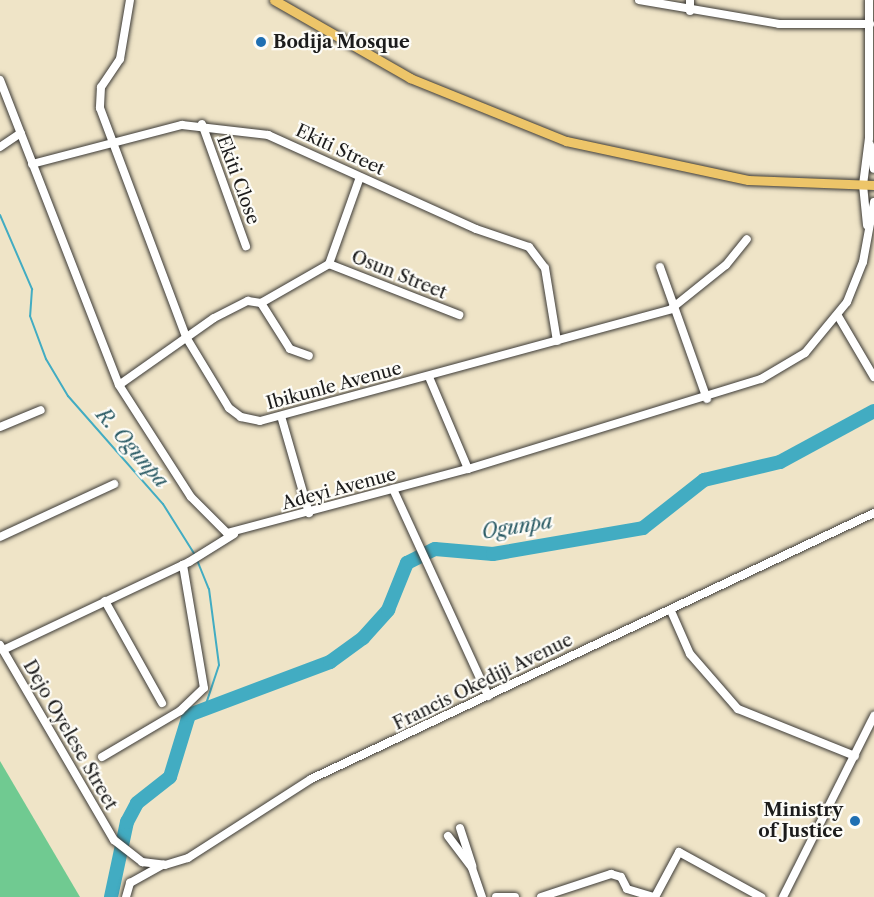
<!DOCTYPE html>
<html>
<head>
<meta charset="utf-8">
<style>
	body { margin:0 }
	#map { position:relative; width:874px; height:897px; overflow:hidden; background:#efe4c7; font-family:"Libre Caslon Text",serif }
	div>[style] { position:absolute }
	[style*='--x'] { left:calc(var(--x)*1px); top:calc(var(--y)*1px); width:calc(var(--w)*1px); rotate:calc(var(--a)*1deg) }
	.green>* { inset:0; background:#70ca91 }
	.stream>* { height:2px; margin:-1px; padding:0 1px; transform-origin:1px; border-radius:1px; background:#42acc2 }
	.river>* { height:14px; margin:-7px; padding:0 7px; transform-origin:7px; border-radius:7px; background:#42acc2 }
	.roads { filter:drop-shadow(0 0 2px #3c3a36) drop-shadow(0 0 2px #3c3a36) }
	.minor>* { height:8px; margin:-4px; padding:0 4px; transform-origin:4px; border-radius:4px; background:#fff }
	.major>* { height:9px; margin:-4.5px; padding:0 4.5px; transform-origin:4.5px; border-radius:4.5px; background:#edc569 }
	.dots>* { width:16px; height:16px; translate:-50% -50%; box-sizing:border-box; border:3px solid #fdfcf7; border-radius:50% }
	span { translate:-50% -50%; white-space:nowrap; text-align:center; line-height:1.15; -webkit-text-stroke:4.5px #fdfcf7; paint-order:stroke }
	.poi-label { font-size:18px; color:#1c1c1c; font-weight:700 }
	.left { translate:0 -50%; text-align:left }
	.right { translate:-100% -50%; text-align:right }
	.street-label { font-size:18px; color:#1c1c1c }
	.water-label { font-size:20px; color:#2d5d67; font-style:italic }
</style>
</head>
<body>
<div id="map">
	<div class="green">
		<i style="clip-path:polygon(0 761px,80px 897px,0 897px)"></i>
	</div>
	<div class="stream">
		<i style="--x:0;--y:215;--w:81;--a:66.6"></i>
		<i style="--x:32;--y:289;--w:27;--a:94"></i>
		<i style="--x:30;--y:316;--w:46;--a:69.6"></i>
		<i style="--x:46;--y:359;--w:43;--a:59.3"></i>
		<i style="--x:68;--y:396;--w:144;--a:48.7"></i>
		<i style="--x:163;--y:504;--w:60;--a:57.9"></i>
		<i style="--x:197;--y:560;--w:31;--a:68"></i>
		<i style="--x:209;--y:589;--w:77;--a:82.5"></i>
		<i style="--x:219;--y:665;--w:41;--a:108.4"></i>
	</div>
	<div class="river">
		<i style="--x:111;--y:897;--w:77;--a:-78"></i>
		<i style="--x:127;--y:822;--w:21;--a:-62"></i>
		<i style="--x:137;--y:803;--w:42;--a:-38.2"></i>
		<i style="--x:170;--y:777;--w:65;--a:-73"></i>
		<i style="--x:189;--y:715;--w:151;--a:-20.6"></i>
		<i style="--x:330;--y:662;--w:41;--a:-36"></i>
		<i style="--x:363;--y:638;--w:38;--a:-48"></i>
		<i style="--x:388;--y:610;--w:51;--a:-68"></i>
		<i style="--x:407;--y:563;--w:31;--a:-27"></i>
		<i style="--x:435;--y:549;--w:58;--a:4.9"></i>
		<i style="--x:493;--y:554;--w:152;--a:-9.8"></i>
		<i style="--x:643;--y:528;--w:78;--a:-38.2"></i>
		<i style="--x:704;--y:480;--w:78;--a:-13.3"></i>
		<i style="--x:780;--y:462;--w:107;--a:-28.5"></i>
	</div>
	<div class="roads">
		<div class="minor">
			<i style="--x:130;--y:0;--w:60;--a:99.6"></i>
			<i style="--x:120;--y:59;--w:34;--a:124"></i>
			<i style="--x:101;--y:87;--w:21;--a:93"></i>
			<i style="--x:100;--y:108;--w:245;--a:69.4"></i>
			<i style="--x:186;--y:337;--w:83;--a:58.8"></i>
			<i style="--x:229;--y:408;--w:15;--a:37"></i>
			<i style="--x:241;--y:417;--w:19;--a:12"></i>
			<i style="--x:260;--y:421;--w:426;--a:-15.2"></i>
			<i style="--x:671;--y:309;--w:70;--a:-38.7"></i>
			<i style="--x:726;--y:265;--w:33;--a:-51"></i>
			<i style="--x:639;--y:0;--w:142;--a:9.7"></i>
			<i style="--x:779;--y:24;--w:91;--a:0"></i>
			<i style="--x:690;--y:11;--w:11;--a:-90"></i>
			<i style="--x:0;--y:80;--w:327;--a:68.7"></i>
			<i style="--x:119;--y:385;--w:133;--a:57.3"></i>
			<i style="--x:191;--y:497;--w:51;--a:45"></i>
			<i style="--x:227;--y:533;--w:249;--a:-14.9"></i>
			<i style="--x:468;--y:469;--w:307;--a:-17.1"></i>
			<i style="--x:761;--y:379;--w:51;--a:-30.6"></i>
			<i style="--x:805;--y:353;--w:66;--a:-50.5"></i>
			<i style="--x:847;--y:302;--w:43;--a:-68.2"></i>
			<i style="--x:863;--y:262;--w:61;--a:-79.6"></i>
			<i style="--x:202;--y:124;--w:130;--a:70.2"></i>
			<i style="--x:870;--y:145;--w:24;--a:81"></i>
			<i style="--x:0;--y:147;--w:25;--a:-34"></i>
			<i style="--x:32;--y:164;--w:155;--a:-14.6"></i>
			<i style="--x:182;--y:125;--w:87;--a:6.6"></i>
			<i style="--x:268;--y:135;--w:228;--a:24.3"></i>
			<i style="--x:476;--y:229;--w:56;--a:18.8"></i>
			<i style="--x:529;--y:247;--w:26;--a:53"></i>
			<i style="--x:545;--y:268;--w:74;--a:80.7"></i>
			<i style="--x:867;--y:225;--w:40;--a:-95.7"></i>
			<i style="--x:863;--y:185;--w:47;--a:-82.7"></i>
			<i style="--x:869;--y:138;--w:138;--a:-90"></i>
			<i style="--x:329;--y:264;--w:140;--a:21.4"></i>
			<i style="--x:660;--y:267;--w:140;--a:70.4"></i>
			<i style="--x:261;--y:303;--w:54;--a:57.8"></i>
			<i style="--x:290;--y:349;--w:20;--a:20"></i>
			<i style="--x:838;--y:316;--w:71;--a:59.5"></i>
			<i style="--x:429;--y:377;--w:100;--a:67"></i>
			<i style="--x:119;--y:385;--w:116;--a:-35.2"></i>
			<i style="--x:214;--y:318;--w:38;--a:-27"></i>
			<i style="--x:248;--y:301;--w:13;--a:9"></i>
			<i style="--x:261;--y:303;--w:78;--a:-29.8"></i>
			<i style="--x:329;--y:264;--w:92;--a:-70.4"></i>
			<i style="--x:281;--y:416;--w:101;--a:73.9"></i>
			<i style="--x:0;--y:427;--w:44;--a:-22.5"></i>
			<i style="--x:393;--y:489;--w:228;--a:65.3"></i>
			<i style="--x:0;--y:537;--w:126;--a:-24.9"></i>
			<i style="--x:105;--y:601;--w:117;--a:60.8"></i>
			<i style="--x:671;--y:611;--w:47;--a:66.2"></i>
			<i style="--x:690;--y:654;--w:73;--a:48.9"></i>
			<i style="--x:738;--y:709;--w:126;--a:21.9"></i>
			<i style="--x:0;--y:645;--w:226;--a:59.7"></i>
			<i style="--x:114;--y:840;--w:36;--a:38"></i>
			<i style="--x:142;--y:862;--w:23;--a:7"></i>
			<i style="--x:165;--y:865;--w:24;--a:-17"></i>
			<i style="--x:188;--y:858;--w:146;--a:-32.7"></i>
			<i style="--x:311;--y:779;--w:623;--a:-25.29"></i>
			<i style="--x:3;--y:650;--w:206;--a:-25.3"></i>
			<i style="--x:189;--y:562;--w:53;--a:-31.9"></i>
			<i style="--x:102;--y:757;--w:91;--a:-30.5"></i>
			<i style="--x:180;--y:711;--w:33;--a:-44"></i>
			<i style="--x:204;--y:688;--w:125;--a:-99.7"></i>
			<i style="--x:460;--y:828;--w:40;--a:72"></i>
			<i style="--x:448;--y:836;--w:40;--a:53"></i>
			<i style="--x:472;--y:868;--w:31;--a:71"></i>
			<i style="--x:126;--y:897;--w:15;--a:-74"></i>
			<i style="--x:130;--y:883;--w:38;--a:-29"></i>
			<i style="--x:496;--y:897;--w:19;--a:0"></i>
			<i style="--x:541;--y:897;--w:74;--a:-18.2"></i>
			<i style="--x:611;--y:874;--w:10;--a:17"></i>
			<i style="--x:621;--y:877;--w:13;--a:63"></i>
			<i style="--x:627;--y:889;--w:28;--a:17"></i>
			<i style="--x:655;--y:897;--w:51;--a:-61.9"></i>
			<i style="--x:679;--y:852;--w:94;--a:28.8"></i>
			<i style="--x:783;--y:897;--w:203;--a:-63.3"></i>
		</div>
		<div class="major">
			<i style="--x:274;--y:0;--w:157;--a:29.8"></i>
			<i style="--x:410;--y:78;--w:168;--a:22"></i>
			<i style="--x:566;--y:141;--w:186;--a:12.1"></i>
			<i style="--x:748;--y:180;--w:126;--a:2.3"></i>
		</div>
	</div>
	<div class="dots">
		<i style="left:261px;top:42px;background:#1f6fb2"></i>
		<i style="left:855px;top:821px;background:#1f6fb2"></i>
	</div>
	<div class="poi-label">
		<span class="left" style="left:273px;top:42px">Bodija Mosque</span>
		<span class="right" style="left:843px;top:821px">Ministry<br>of Justice</span>
	</div>
	<div class="street-label">
		<span style="left:340px;top:150px;rotate:25deg">Ekiti Street</span>
		<span style="left:238px;top:180px;rotate:70deg">Ekiti Close</span>
		<span style="left:399px;top:275px;rotate:22deg">Osun Street</span>
		<span style="left:334px;top:386px;rotate:-15deg">Ibikunle Avenue</span>
		<span style="left:339px;top:489px;rotate:-15deg">Adeyi Avenue</span>
		<span style="left:483px;top:682px;rotate:-26deg">Francis Okediji Avenue</span>
		<span style="left:70px;top:735px;rotate:60deg">Dejo Oyelese Street</span>
	</div>
	<div class="water-label">
		<span style="left:132px;top:448px;rotate:49deg">R. Ogunpa</span>
		<span style="left:517px;top:527px;rotate:-9deg">Ogunpa</span>
	</div>
</div>
</body>
</html>
